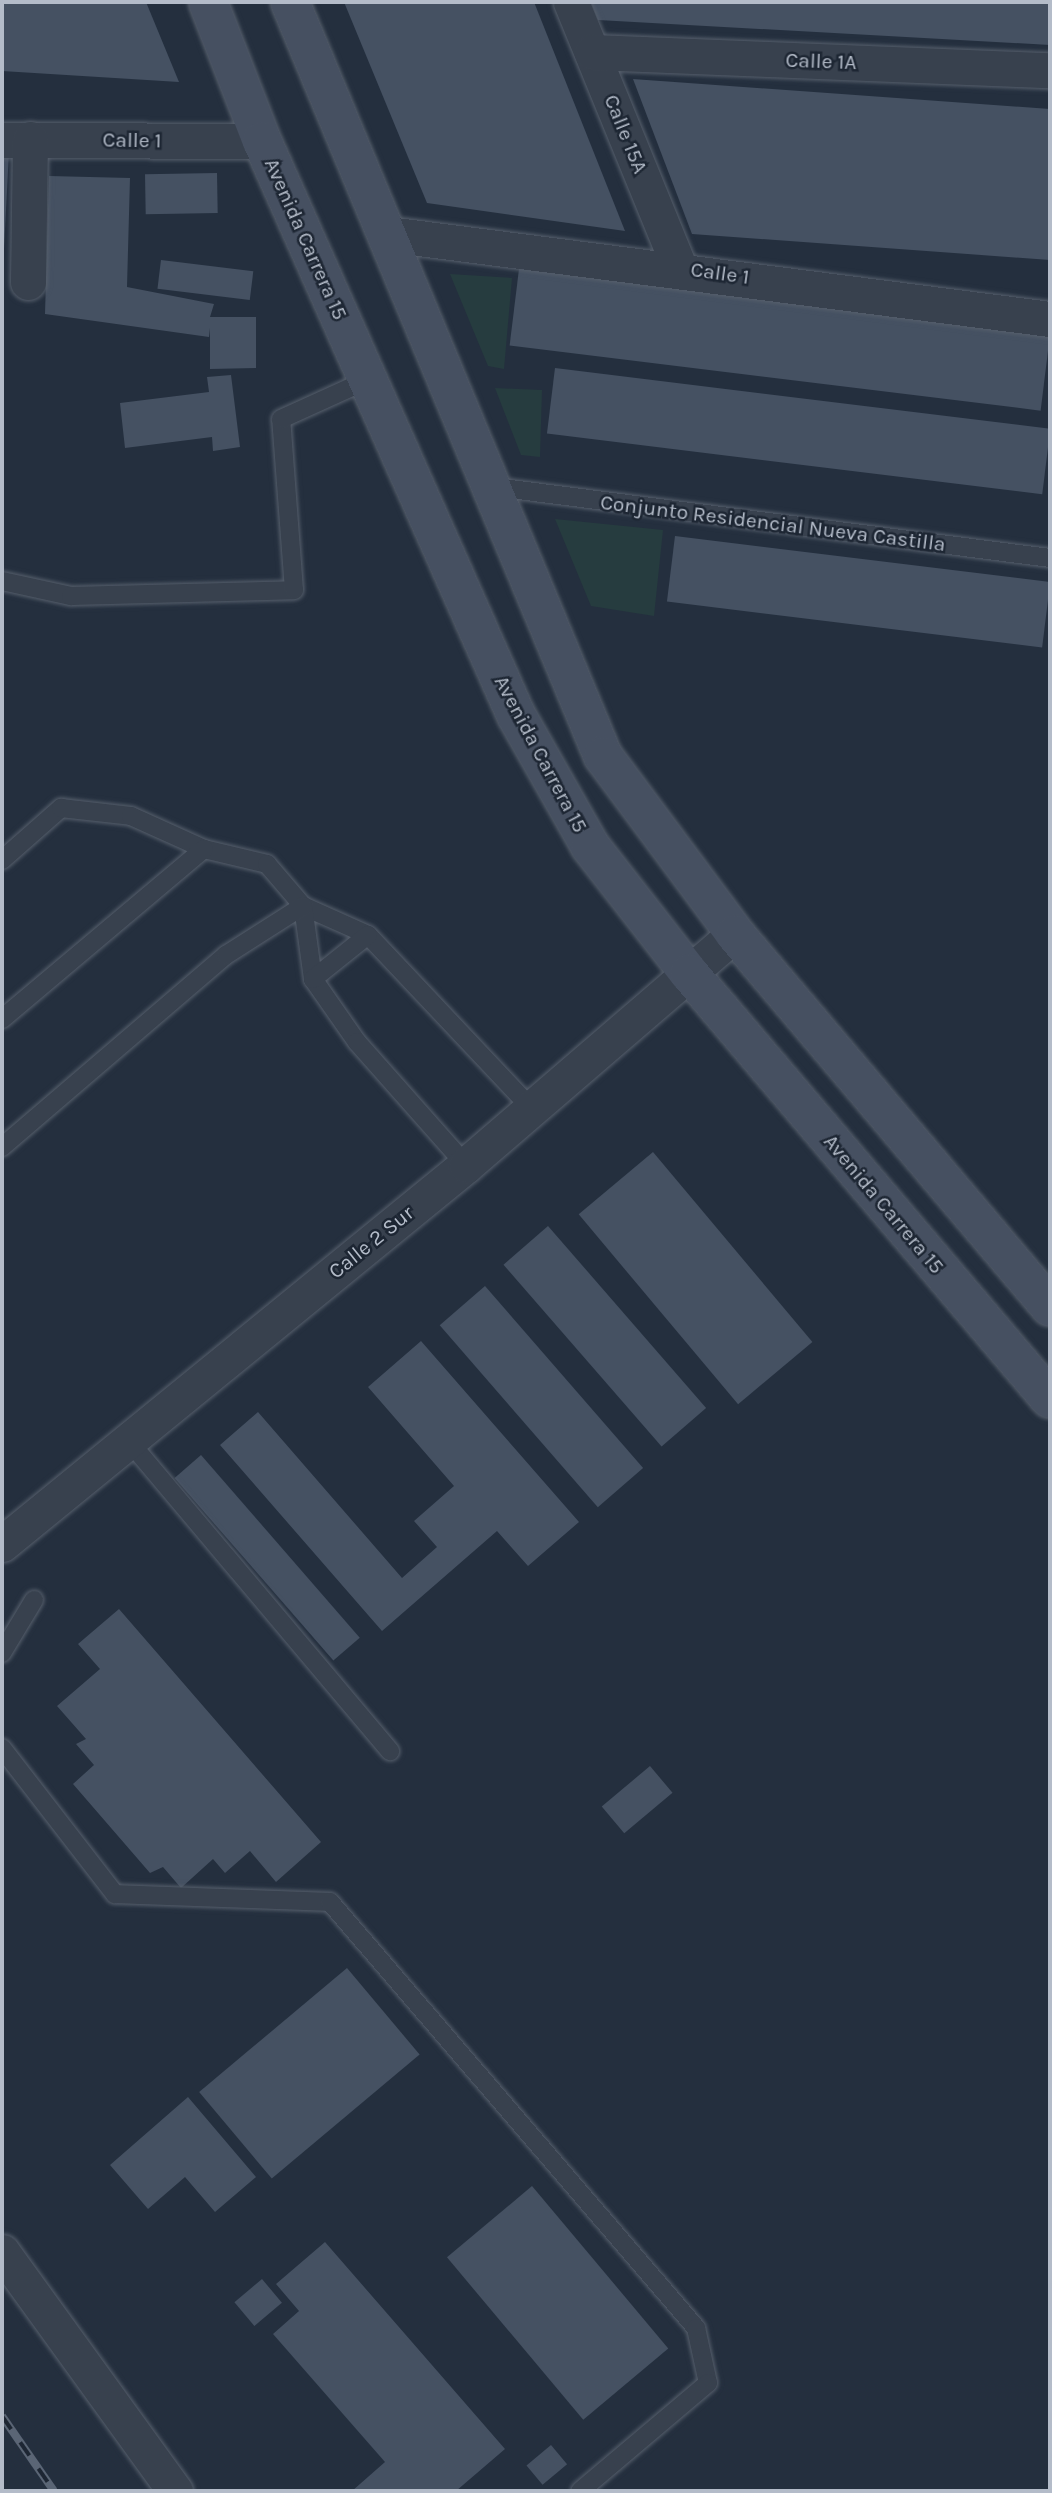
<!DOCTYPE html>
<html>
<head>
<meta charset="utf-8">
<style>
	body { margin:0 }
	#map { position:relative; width:1052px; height:2493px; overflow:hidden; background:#242f3e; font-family:Karla,sans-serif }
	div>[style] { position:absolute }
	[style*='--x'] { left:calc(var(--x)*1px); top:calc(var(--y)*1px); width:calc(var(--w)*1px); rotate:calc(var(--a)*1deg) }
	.green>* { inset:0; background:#263c3f }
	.building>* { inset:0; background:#455162; transform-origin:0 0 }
	.roads { filter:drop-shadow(0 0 2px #565f6c) drop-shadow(0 0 2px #565f6c) }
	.service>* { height:18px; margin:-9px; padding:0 9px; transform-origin:9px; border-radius:9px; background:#38414e }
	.minor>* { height:35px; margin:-17.5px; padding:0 17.5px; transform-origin:17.5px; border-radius:17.5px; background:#38414e }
	.secondary>* { height:38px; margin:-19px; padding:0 19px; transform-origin:19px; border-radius:19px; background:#465061 }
	.rail>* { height:8px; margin-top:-4px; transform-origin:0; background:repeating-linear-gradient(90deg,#1d2633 0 16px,#5a6575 0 32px); box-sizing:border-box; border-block:2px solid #5a6575 }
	span { translate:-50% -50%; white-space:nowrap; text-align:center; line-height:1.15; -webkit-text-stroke:5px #1d2633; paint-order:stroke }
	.street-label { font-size:21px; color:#b4bcc9 }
	.frame { position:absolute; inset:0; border:4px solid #b4bcc9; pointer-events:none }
</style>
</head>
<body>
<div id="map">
	<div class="green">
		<i style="clip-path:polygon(450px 274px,512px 278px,504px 369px,488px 366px)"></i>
		<i style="clip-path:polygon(495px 388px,542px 390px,540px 457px,521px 455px)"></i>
		<i style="clip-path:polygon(555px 519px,663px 530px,654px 616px,591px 606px)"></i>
	</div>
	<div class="building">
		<i style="clip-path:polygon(2px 2px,146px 2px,179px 82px,2px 71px)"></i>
		<i style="clip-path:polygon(344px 2px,534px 2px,625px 231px,427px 203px)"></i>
		<i style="clip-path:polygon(591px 2px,1050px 2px,1050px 45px,598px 20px)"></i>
		<i style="clip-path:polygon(633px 79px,1050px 109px,1050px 260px,692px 234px)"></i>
		<i style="clip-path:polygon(2px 150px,9px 151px,4px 249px,2px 249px)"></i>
		<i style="left:217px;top:173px;width:40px;height:72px;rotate:89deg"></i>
		<i style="clip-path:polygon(49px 176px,130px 178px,127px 287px,214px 304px,210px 317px,256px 317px,256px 368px,210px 369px,210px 328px,209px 337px,45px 314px)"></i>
		<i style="left:161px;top:260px;width:93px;height:29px;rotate:7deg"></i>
		<i style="left:519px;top:269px;width:535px;height:77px;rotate:7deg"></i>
		<i style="left:555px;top:368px;width:499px;height:66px;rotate:7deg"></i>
		<i style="clip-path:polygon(231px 375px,240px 447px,213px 451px,212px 437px,125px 448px,120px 403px,209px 392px,207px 377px)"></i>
		<i style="left:675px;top:536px;width:378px;height:66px;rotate:7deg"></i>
		<i style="left:653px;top:1152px;width:248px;height:97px;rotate:50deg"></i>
		<i style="left:548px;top:1226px;width:241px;height:59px;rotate:49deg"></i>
		<i style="left:485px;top:1286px;width:241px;height:60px;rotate:49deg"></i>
		<i style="clip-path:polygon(421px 1341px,579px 1522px,528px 1566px,497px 1531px,382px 1631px,220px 1445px,258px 1412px,402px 1578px,437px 1547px,414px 1521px,454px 1486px,368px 1387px)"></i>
		<i style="left:201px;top:1455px;width:242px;height:35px;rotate:49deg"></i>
		<i style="clip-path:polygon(119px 1609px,321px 1842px,276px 1882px,250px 1851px,225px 1873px,213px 1859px,181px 1888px,163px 1867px,150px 1873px,73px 1784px,94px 1765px,76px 1744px,86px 1739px,57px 1706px,100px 1669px,78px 1644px)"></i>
		<i style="left:650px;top:1766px;width:35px;height:63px;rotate:50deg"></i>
		<i style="left:347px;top:1968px;width:113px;height:193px;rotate:50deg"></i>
		<i style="clip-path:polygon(188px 2097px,256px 2177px,215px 2212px,185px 2177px,148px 2209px,110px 2165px)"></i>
		<i style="left:532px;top:2186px;width:212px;height:111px;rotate:50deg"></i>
		<i style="clip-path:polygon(325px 2242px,505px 2449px,456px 2491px,352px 2491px,385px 2462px,273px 2334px,299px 2311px,276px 2284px)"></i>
		<i style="left:262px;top:2279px;width:31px;height:36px;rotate:50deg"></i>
		<i style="left:551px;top:2445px;width:25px;height:32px;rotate:50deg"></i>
	</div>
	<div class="roads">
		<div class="service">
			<i style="--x:495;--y:487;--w:560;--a:7.29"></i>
			<i style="--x:2;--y:581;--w:71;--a:12.3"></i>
			<i style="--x:71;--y:596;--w:223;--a:-1.5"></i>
			<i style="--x:294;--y:590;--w:171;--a:-94.3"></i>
			<i style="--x:281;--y:419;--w:97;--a:-24.4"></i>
			<i style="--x:2;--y:860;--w:79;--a:-41.4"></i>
			<i style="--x:61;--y:808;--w:70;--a:6.5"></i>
			<i style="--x:131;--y:816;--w:80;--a:24.3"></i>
			<i style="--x:204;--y:849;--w:65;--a:13.4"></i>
			<i style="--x:267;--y:864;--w:55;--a:49.4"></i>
			<i style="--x:303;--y:906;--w:71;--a:24"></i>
			<i style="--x:368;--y:935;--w:239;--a:46.7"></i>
			<i style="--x:303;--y:906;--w:74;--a:82.2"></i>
			<i style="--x:313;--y:979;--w:77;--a:55.1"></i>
			<i style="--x:357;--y:1042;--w:164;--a:48.5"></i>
			<i style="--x:313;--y:979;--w:70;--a:-38.7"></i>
			<i style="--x:2;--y:1019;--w:264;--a:-40.1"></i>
			<i style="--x:2;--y:1147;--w:295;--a:-40.6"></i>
			<i style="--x:226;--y:955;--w:91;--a:-32.5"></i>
			<i style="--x:128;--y:1440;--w:407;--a:49.9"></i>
			<i style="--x:2;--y:1653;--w:62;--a:-58.9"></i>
			<i style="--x:2;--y:1748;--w:185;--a:52.3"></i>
			<i style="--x:115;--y:1894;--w:215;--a:2.1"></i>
			<i style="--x:330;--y:1902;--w:562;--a:49.33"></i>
			<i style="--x:696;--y:2328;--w:56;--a:77.7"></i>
			<i style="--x:708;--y:2383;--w:167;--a:139.8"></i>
		</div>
		<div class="minor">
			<i style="--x:571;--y:2;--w:286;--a:67.8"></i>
			<i style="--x:592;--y:52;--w:458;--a:2.3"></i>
			<i style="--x:2;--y:140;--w:260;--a:0.2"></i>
			<i style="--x:388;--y:234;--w:667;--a:7.32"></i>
			<i style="--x:28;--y:282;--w:143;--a:-89.2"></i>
			<i style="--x:2;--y:1544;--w:599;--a:-39.24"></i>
			<i style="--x:466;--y:1165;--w:355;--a:-40.7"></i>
			<i style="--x:2;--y:2252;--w:295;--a:54.1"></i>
		</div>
		<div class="secondary">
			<i style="--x:208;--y:2;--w:149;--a:68.8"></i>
			<i style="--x:262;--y:141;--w:628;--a:66.13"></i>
			<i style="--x:516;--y:715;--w:150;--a:60.5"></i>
			<i style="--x:590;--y:846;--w:161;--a:52.1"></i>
			<i style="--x:689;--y:973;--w:558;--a:49.72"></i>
			<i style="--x:290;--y:2;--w:816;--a:67.46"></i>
			<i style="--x:603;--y:756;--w:222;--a:53.4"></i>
			<i style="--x:735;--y:934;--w:488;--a:49.8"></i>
		</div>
	</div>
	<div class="rail">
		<i style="--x:2;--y:2416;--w:91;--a:55.3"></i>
	</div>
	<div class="street-label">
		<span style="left:821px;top:61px;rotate:2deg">Calle 1A</span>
		<span style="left:626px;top:134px;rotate:68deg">Calle 15A</span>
		<span style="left:132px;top:140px;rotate:1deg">Calle 1</span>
		<span style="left:306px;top:239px;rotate:66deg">Avenida Carrera 15</span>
		<span style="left:720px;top:273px;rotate:8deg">Calle 1</span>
		<span style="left:773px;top:523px;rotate:7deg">Conjunto Residencial Nueva Castilla</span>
		<span style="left:541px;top:754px;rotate:62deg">Avenida Carrera 15</span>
		<span style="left:884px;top:1204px;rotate:50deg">Avenida Carrera 15</span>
		<span style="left:371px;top:1242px;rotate:-39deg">Calle 2 Sur</span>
	</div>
	<div class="frame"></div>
</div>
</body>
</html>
